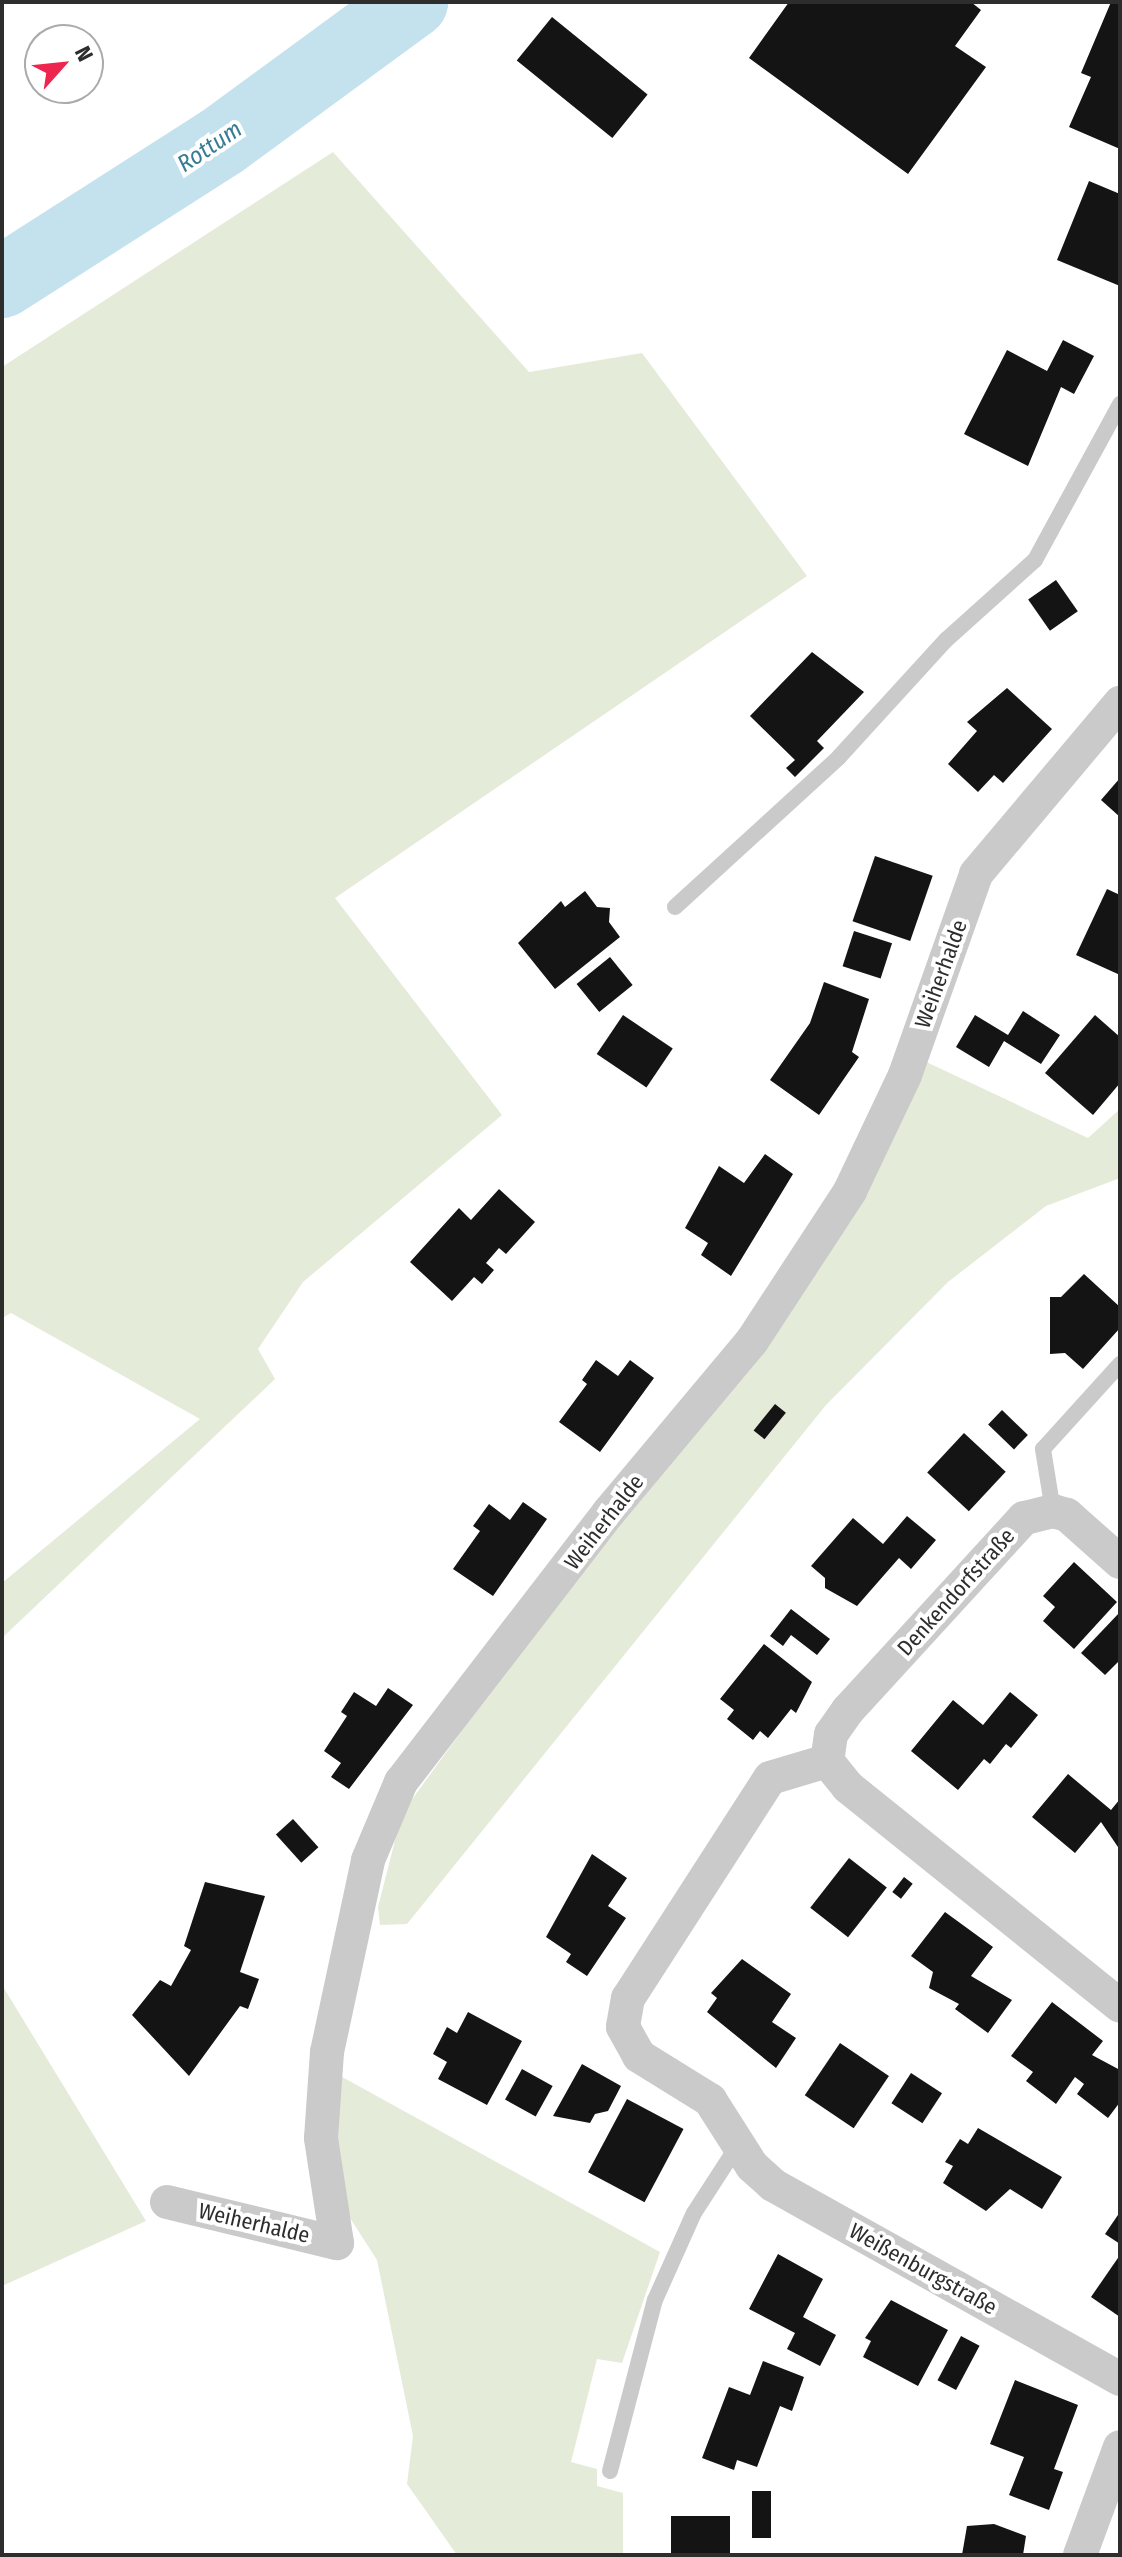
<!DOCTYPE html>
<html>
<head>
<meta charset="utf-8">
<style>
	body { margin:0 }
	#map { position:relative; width:1122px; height:2557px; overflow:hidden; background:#fff; font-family:"Fira Sans Condensed",sans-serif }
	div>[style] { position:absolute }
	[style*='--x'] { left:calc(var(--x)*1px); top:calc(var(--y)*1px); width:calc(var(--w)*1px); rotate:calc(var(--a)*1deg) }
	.green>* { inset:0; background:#e5ebd9 }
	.river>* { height:72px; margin:-36px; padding:0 36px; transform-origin:36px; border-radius:36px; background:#c4e2ed }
	.building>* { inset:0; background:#141414; transform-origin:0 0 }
	.lane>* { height:16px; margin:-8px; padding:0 8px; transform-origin:8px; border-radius:8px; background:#cacaca }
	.street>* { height:34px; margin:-17px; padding:0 17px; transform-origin:17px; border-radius:17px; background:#cacaca }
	span { translate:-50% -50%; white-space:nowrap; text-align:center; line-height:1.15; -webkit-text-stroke:8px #fff; paint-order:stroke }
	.street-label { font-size:22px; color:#2d2d2d }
	.water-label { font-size:24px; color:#377c92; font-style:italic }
	.frame { position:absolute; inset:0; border:4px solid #2d2d2d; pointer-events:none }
	.north { position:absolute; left:24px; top:24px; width:80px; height:80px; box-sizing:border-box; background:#fff; border:2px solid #ababab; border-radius:50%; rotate:63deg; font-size:22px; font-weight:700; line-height:32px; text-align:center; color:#2d2d2d }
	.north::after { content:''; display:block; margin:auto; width:28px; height:36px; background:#ee254f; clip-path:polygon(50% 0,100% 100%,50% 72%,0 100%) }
</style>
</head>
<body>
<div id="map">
	<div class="green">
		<i style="clip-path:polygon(333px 152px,529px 372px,642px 353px,807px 576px,335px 898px,502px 1115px,303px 1282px,258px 1349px,275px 1379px,2px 1638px,2px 1583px,200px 1419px,11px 1313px,2px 1318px,2px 367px)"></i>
		<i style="clip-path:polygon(920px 1059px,1088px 1138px,1120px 1109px,1120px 1178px,1046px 1206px,948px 1282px,826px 1405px,407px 1924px,380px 1925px,378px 1907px,402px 1813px,585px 1562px)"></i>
		<i style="clip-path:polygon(2px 1985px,146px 2221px,2px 2286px)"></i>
		<i style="clip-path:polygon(335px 2073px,660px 2252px,622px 2363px,597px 2359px,571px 2462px,597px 2469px,597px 2486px,623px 2493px,623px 2555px,457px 2555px,407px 2484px,413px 2436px,377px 2260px,350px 2218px,335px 2144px)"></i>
	</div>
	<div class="river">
		<i style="--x:2;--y:282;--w:260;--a:-32.6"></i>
		<i style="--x:221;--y:142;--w:237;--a:-36.2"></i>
	</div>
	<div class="building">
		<i style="clip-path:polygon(789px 2px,971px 2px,981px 10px,955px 46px,986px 67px,908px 174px,749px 58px)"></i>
		<i style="clip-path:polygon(1111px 2px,1120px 2px,1120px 149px,1069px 127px,1091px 77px,1081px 73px)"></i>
		<i style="left:552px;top:17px;width:123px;height:56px;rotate:39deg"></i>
		<i style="clip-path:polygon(1089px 181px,1120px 194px,1120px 286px,1057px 260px)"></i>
		<i style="clip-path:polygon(1063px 340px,1094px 356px,1074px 394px,1061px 387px,1028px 466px,964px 434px,1007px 350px,1047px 371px)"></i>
		<i style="left:1056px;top:580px;width:38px;height:34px;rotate:55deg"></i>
		<i style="clip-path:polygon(812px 652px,864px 692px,817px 741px,824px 748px,795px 777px,786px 768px,795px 760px,750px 716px)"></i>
		<i style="clip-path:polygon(1007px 688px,1052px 729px,1003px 783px,994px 775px,978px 792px,948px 764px,977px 731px,967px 722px)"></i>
		<i style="clip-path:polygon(1120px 778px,1120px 817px,1101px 800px)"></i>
		<i style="left:875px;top:856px;width:61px;height:69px;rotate:19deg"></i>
		<i style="clip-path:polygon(1107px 889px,1120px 895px,1120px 975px,1076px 955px)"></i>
		<i style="clip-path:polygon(585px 891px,597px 907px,610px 908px,609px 922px,620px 937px,555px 989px,518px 943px,561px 901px,565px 907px)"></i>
		<i style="left:854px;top:931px;width:40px;height:37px;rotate:18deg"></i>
		<i style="left:610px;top:957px;width:36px;height:43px;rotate:51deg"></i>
		<i style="clip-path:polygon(824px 982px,869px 999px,852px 1052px,859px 1057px,819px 1115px,770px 1080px,810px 1023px)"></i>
		<i style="clip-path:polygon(1023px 1011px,1060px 1035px,1041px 1064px,1004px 1041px,989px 1067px,956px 1047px,975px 1015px,1008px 1035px)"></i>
		<i style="left:623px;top:1015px;width:60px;height:47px;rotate:34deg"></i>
		<i style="clip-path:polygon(1095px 1015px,1120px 1037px,1120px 1083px,1093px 1115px,1045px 1073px)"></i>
		<i style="clip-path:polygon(765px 1154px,793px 1174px,731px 1276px,701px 1255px,708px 1243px,685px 1228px,719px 1166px,744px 1183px)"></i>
		<i style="clip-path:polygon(499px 1189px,535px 1222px,506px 1254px,499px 1248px,486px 1263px,494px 1270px,482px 1284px,474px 1277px,452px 1301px,410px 1262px,459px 1208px,471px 1220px)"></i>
		<i style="clip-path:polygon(1084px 1274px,1120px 1307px,1120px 1328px,1083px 1369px,1065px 1353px,1050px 1354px,1050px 1297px,1061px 1297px)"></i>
		<i style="clip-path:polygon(596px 1360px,618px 1376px,630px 1360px,654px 1378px,600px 1452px,559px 1422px,587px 1384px,582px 1380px)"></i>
		<i style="left:775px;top:1404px;width:14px;height:34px;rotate:39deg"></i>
		<i style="left:1002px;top:1410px;width:36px;height:20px;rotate:44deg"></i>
		<i style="left:964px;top:1433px;width:57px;height:54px;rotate:43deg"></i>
		<i style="clip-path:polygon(523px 1502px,547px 1519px,493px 1596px,453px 1569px,480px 1531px,473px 1526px,489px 1504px,510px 1520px)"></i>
		<i style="clip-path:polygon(907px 1516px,936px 1540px,911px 1569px,899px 1558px,857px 1606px,825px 1588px,825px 1578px,811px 1566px,853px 1518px,883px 1544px)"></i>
		<i style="clip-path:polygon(1074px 1562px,1117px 1602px,1074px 1649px,1043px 1621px,1055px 1607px,1043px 1596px)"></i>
		<i style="clip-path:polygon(791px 1609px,830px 1639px,817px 1655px,791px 1635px,783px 1646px,770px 1636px)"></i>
		<i style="clip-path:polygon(1120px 1612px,1120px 1660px,1105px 1675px,1081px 1653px)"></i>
		<i style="clip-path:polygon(764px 1644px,812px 1682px,796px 1713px,791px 1709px,768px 1738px,760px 1731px,753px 1740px,727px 1719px,734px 1710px,720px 1699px)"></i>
		<i style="clip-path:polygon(388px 1688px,413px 1705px,349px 1789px,331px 1777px,341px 1763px,324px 1751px,347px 1716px,341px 1712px,354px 1692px,376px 1706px)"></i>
		<i style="clip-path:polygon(1010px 1692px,1038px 1715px,1011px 1748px,1006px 1744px,990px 1764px,984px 1759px,958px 1790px,911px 1751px,953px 1700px,983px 1725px)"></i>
		<i style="clip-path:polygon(1068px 1774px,1111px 1810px,1120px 1799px,1120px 1850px,1101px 1822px,1075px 1853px,1032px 1817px)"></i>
		<i style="left:293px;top:1819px;width:38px;height:23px;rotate:48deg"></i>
		<i style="clip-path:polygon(592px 1854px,627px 1878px,608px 1906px,626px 1918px,587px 1976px,566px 1962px,571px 1954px,546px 1937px)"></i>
		<i style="left:849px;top:1858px;width:48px;height:63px;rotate:38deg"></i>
		<i style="left:904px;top:1877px;width:11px;height:19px;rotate:38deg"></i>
		<i style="clip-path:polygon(205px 1882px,265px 1896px,240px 1972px,259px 1979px,248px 2009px,240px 2006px,189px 2076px,132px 2015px,160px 1980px,171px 1986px,191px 1950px,184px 1946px)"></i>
		<i style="clip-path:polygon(945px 1912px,993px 1947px,971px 1976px,1012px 2000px,988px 2033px,955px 2009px,959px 2004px,929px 1988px,933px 1972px,911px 1956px)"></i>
		<i style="clip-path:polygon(742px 1959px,791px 1994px,772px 2022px,796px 2038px,776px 2068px,707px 2012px,717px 1998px,711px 1993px)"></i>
		<i style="clip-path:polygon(1052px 2002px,1103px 2041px,1092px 2055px,1120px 2070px,1120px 2102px,1108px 2118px,1077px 2094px,1084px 2084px,1075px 2077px,1056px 2104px,1026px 2081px,1033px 2072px,1011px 2056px)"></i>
		<i style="clip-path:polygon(468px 2012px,522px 2041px,487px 2105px,438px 2079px,447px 2062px,433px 2054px,447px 2027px,457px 2033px)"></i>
		<i style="left:840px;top:2043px;width:59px;height:63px;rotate:34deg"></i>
		<i style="clip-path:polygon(582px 2064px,621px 2086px,608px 2111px,595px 2114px,590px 2123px,553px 2116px)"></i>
		<i style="left:522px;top:2069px;width:35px;height:35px;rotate:29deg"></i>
		<i style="left:911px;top:2073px;width:37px;height:36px;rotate:33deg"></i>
		<i style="left:627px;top:2099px;width:64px;height:83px;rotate:28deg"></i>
		<i style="clip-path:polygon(978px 2128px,1062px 2177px,1042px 2209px,1010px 2189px,986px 2211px,943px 2183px,953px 2166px,945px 2162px,960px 2139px,968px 2144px)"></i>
		<i style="clip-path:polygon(1120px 2212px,1120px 2244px,1105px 2234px)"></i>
		<i style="clip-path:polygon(778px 2254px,823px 2279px,803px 2317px,836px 2335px,820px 2366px,787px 2349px,795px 2333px,749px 2309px)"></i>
		<i style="clip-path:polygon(1120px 2255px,1120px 2317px,1091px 2297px)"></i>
		<i style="clip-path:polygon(891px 2300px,948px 2330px,918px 2386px,863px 2357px,871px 2341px,865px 2338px)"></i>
		<i style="left:961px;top:2336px;width:21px;height:50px;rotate:28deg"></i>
		<i style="clip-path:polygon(763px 2361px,804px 2377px,792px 2411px,780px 2406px,757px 2467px,737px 2460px,734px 2470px,702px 2458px,729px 2387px,750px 2395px)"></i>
		<i style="clip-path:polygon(1015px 2380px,1078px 2405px,1054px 2469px,1063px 2472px,1049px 2510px,1009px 2495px,1024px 2457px,990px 2444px)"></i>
		<i style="left:752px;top:2491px;width:19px;height:47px"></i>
		<i style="left:671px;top:2516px;width:59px;height:39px"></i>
		<i style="clip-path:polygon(994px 2524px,1026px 2536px,1023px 2555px,962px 2555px,967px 2526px)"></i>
	</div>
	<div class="lane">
		<i style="--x:675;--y:907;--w:222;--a:-42.4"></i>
		<i style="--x:839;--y:757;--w:159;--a:-47.6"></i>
		<i style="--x:946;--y:640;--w:120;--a:-42"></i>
		<i style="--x:1035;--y:560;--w:178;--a:-61.4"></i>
		<i style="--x:1053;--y:1511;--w:63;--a:-99.2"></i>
		<i style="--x:1043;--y:1449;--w:115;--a:-47.8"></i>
		<i style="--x:610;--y:2471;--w:177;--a:-75.3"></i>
		<i style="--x:655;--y:2300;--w:95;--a:-65.9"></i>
		<i style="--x:694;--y:2213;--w:81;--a:-57.1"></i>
	</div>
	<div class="street">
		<i style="--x:1120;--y:1562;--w:71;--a:-138.4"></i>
		<i style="--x:1067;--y:1515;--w:15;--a:-164"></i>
		<i style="--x:1053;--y:1511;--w:30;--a:166"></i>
		<i style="--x:1024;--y:1518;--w:260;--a:132.5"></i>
		<i style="--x:848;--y:1710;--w:29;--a:125"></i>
		<i style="--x:831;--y:1734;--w:27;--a:98"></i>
		<i style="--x:827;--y:1761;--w:59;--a:163.4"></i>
		<i style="--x:770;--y:1778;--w:262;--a:122.8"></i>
		<i style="--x:628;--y:1998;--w:29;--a:100"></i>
		<i style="--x:623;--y:2027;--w:33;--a:61"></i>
		<i style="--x:639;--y:2056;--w:84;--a:31.8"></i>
		<i style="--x:710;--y:2100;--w:78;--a:57.5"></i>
		<i style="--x:752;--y:2166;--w:28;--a:42"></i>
		<i style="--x:773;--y:2185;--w:398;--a:29.2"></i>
		<i style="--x:827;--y:1761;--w:33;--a:51"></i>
		<i style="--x:848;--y:1787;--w:349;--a:38.8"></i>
		<i style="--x:167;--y:2202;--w:175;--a:13.6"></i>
		<i style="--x:337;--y:2243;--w:106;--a:-98.7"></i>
		<i style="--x:321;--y:2138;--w:86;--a:-86"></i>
		<i style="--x:327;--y:2052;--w:196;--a:-77.9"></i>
		<i style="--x:368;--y:1860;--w:85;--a:-67.1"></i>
		<i style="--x:401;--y:1782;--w:341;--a:-52.4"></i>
		<i style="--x:609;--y:1512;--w:223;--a:-50.1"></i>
		<i style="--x:752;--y:1341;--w:179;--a:-56.8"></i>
		<i style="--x:850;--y:1191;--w:128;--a:-64.6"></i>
		<i style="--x:905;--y:1075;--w:213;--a:-70.5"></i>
		<i style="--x:976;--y:874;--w:224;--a:-49.9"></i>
		<i style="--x:1080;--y:2555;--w:115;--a:-69.7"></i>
	</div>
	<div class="street-label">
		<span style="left:941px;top:974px;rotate:-70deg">Weiherhalde</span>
		<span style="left:604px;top:1522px;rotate:-52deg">Weiherhalde</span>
		<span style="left:956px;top:1592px;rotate:-48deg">Denkendorfstraße</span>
		<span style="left:254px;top:2223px;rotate:13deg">Weiherhalde</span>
		<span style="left:923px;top:2269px;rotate:29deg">Weißenburgstraße</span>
	</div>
	<div class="water-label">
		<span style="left:210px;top:147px;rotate:-34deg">Rottum</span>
	</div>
	<div class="frame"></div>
	<div class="north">N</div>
</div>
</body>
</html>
